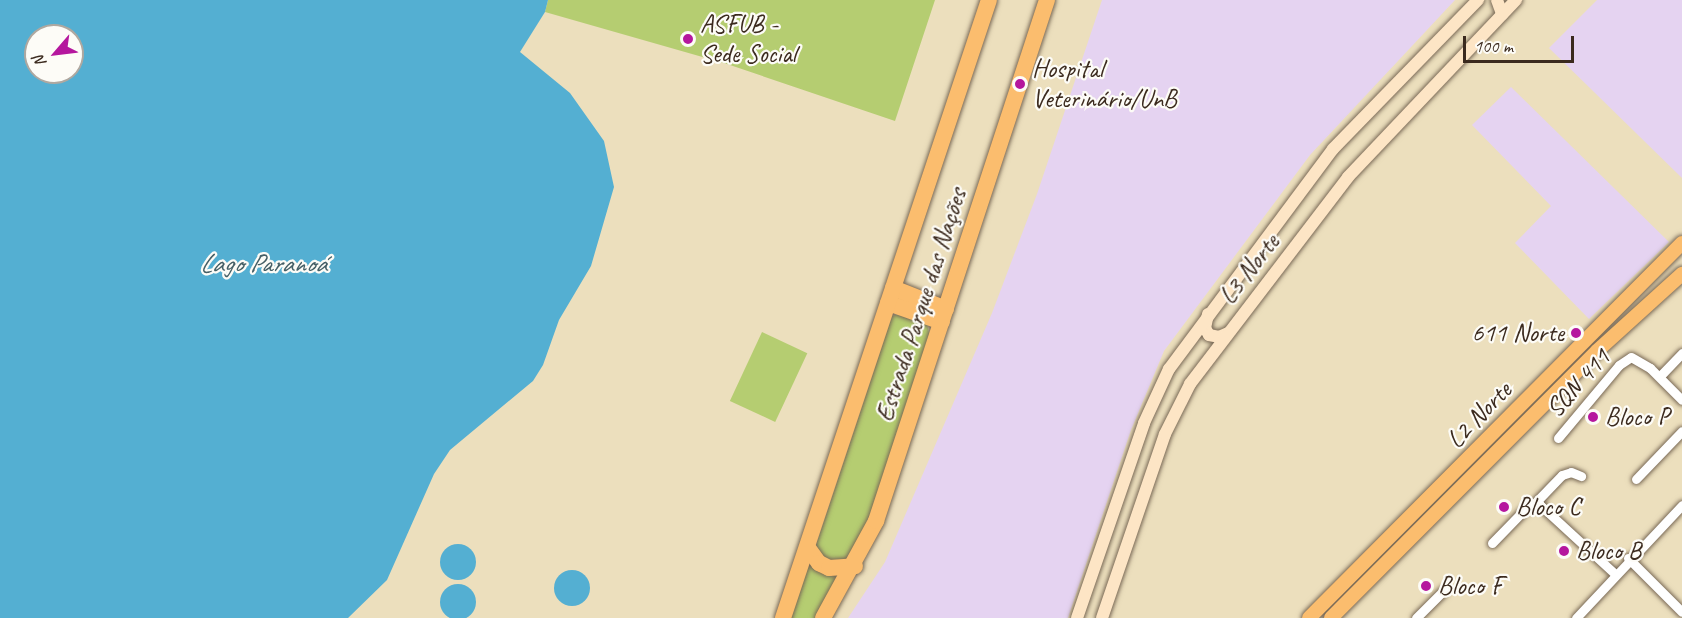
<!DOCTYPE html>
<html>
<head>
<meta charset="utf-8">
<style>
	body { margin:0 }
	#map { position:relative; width:1682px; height:618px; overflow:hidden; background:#ecdfbd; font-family:Caveat,sans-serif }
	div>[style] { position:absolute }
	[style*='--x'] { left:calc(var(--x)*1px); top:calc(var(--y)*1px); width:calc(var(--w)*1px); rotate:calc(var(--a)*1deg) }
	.built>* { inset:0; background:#e5d3f1 }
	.green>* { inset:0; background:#b5cd71; transform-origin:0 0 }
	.water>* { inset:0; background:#54afd2 }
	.round { border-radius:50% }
	.roads { filter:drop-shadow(0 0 2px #796956) drop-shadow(0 0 2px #796956) }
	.street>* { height:9px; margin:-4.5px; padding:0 4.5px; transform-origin:4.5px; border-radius:4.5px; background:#fff }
	.secondary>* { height:12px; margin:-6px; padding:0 6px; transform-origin:6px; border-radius:6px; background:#fde5c5 }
	.primary>* { height:14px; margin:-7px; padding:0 7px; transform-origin:7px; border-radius:7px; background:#fbbd6e }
	.highway>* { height:16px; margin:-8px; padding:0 8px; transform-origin:8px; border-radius:8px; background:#fbbd6e }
	.dots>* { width:16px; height:16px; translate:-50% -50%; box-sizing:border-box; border:3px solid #fdfcf7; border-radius:50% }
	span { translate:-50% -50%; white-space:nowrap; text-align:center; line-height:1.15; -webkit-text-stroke:4.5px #fdfcf7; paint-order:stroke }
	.poi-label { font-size:26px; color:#3b2a1e }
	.left { translate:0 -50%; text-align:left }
	.right { translate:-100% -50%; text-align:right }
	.street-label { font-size:26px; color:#3b2a1e }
	.water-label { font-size:27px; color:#455f66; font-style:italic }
	.north { position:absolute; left:24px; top:24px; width:60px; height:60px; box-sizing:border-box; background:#fdfcf7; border:2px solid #afa8a0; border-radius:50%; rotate:242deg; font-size:16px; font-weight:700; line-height:24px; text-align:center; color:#3b2a1e }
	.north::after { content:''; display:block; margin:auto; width:21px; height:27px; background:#b5179e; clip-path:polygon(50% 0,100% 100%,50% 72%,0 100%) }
	.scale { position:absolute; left:1463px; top:36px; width:111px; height:27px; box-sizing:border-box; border:3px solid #3b2a1e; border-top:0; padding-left:8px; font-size:18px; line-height:21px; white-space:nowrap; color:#3b2a1e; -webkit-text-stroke:4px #fdfcf7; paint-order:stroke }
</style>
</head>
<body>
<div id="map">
	<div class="built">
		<i style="clip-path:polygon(1102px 0,1455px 0,1310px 155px,1164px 351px,1131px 430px,1068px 618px,848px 618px,885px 562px,992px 313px,1037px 194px)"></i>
		<i style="clip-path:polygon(1597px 0,1682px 0,1682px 178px,1549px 48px)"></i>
		<i style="clip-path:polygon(1511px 87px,1669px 242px,1589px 319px,1515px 243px,1551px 206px,1472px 125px)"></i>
	</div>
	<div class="green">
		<i style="clip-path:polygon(548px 0,935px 0,895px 121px,727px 64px,545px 12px)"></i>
		<i style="clip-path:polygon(899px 314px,927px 324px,930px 337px,886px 473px,856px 550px,842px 564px,821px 558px,816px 545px,892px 316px)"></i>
		<i style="left:762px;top:332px;width:50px;height:76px;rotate:25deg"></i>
		<i style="clip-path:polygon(809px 564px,841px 576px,816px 618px,788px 618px)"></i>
	</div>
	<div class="water">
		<i style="clip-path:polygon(evenodd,0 0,548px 0,545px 12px,520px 52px,570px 93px,604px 141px,614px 187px,591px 266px,559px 320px,543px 365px,533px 381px,450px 450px,434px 474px,387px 580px,348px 618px,0 618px,0 0,36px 36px,72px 36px,72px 72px,36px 72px,36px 36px)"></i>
		<i class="round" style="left:440px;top:544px;width:36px;height:36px"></i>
		<i class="round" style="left:554px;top:570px;width:36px;height:36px"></i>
		<i class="round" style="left:440px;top:584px;width:36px;height:36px"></i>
	</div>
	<div class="roads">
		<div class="street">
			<i style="--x:1660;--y:376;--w:32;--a:-46"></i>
			<i style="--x:1558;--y:438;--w:95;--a:-50.1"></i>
			<i style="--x:1619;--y:365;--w:14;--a:-34"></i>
			<i style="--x:1631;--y:357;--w:22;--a:30"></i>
			<i style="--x:1650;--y:368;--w:45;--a:45"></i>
			<i style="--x:1636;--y:479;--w:66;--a:-46.2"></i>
			<i style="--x:1534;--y:504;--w:40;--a:-46"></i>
			<i style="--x:1562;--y:475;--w:9;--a:-18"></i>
			<i style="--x:1571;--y:472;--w:11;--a:22"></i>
			<i style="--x:1492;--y:543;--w:49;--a:-45.8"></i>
			<i style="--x:1526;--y:508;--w:14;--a:-17"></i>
			<i style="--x:1539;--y:504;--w:103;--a:42.6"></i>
			<i style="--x:1628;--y:558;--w:76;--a:45"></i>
			<i style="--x:1416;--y:618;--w:40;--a:-45"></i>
			<i style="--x:1576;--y:618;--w:155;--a:-46.8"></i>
		</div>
		<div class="secondary">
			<i style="--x:1497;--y:0;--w:15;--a:70"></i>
			<i style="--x:1208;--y:314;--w:14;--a:102"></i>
			<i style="--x:1205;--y:328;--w:8;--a:60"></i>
			<i style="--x:1209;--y:335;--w:10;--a:11"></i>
			<i style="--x:1219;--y:337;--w:10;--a:-24"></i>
			<i style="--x:1077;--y:618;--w:206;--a:-71"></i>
			<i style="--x:1144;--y:423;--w:60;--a:-65.2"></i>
			<i style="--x:1169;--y:369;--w:274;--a:-53.3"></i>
			<i style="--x:1333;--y:149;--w:208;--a:-45.8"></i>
			<i style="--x:1102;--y:618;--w:194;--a:-71.1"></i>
			<i style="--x:1165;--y:434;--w:56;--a:-63.4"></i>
			<i style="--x:1190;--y:384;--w:260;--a:-52.6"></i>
			<i style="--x:1348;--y:177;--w:244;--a:-46.5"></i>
		</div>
		<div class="primary">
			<i style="--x:1309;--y:618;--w:529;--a:-45.15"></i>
			<i style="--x:1331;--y:618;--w:377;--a:-45.1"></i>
			<i style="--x:1597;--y:351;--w:115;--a:-42.2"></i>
		</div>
		<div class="highway">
			<i style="--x:893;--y:288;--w:57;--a:21.6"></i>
			<i style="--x:888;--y:303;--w:57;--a:19.4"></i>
			<i style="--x:808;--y:548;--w:19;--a:54"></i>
			<i style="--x:819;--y:563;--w:11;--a:27"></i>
			<i style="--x:829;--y:568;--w:26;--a:-4"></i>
			<i style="--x:783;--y:618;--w:651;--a:-71.57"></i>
			<i style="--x:823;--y:618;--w:111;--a:-61.3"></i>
			<i style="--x:876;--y:521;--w:548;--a:-71.83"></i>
		</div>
	</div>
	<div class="dots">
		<i style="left:688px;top:39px;background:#b5179e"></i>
		<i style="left:1020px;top:84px;background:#b5179e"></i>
		<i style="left:1576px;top:333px;background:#b5179e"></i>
		<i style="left:1593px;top:417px;background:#b5179e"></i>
		<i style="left:1504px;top:507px;background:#b5179e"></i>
		<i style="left:1564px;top:551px;background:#b5179e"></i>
		<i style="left:1426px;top:586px;background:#b5179e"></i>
	</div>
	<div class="poi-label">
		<span class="left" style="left:700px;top:39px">ASFUB -<br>Sede Social</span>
		<span class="left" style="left:1032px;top:84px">Hospital<br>Veterinário/UnB</span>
		<span class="right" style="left:1564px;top:333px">611 Norte</span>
		<span class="left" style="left:1605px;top:417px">Bloco P</span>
		<span class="left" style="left:1516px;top:507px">Bloco C</span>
		<span class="left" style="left:1576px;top:551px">Bloco B</span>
		<span class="left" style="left:1438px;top:586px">Bloco F</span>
	</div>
	<div class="street-label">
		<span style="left:1249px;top:269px;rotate:-52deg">L3 Norte</span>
		<span style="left:921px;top:305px;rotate:-72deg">Estrada Parque das Nações</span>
		<span style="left:1578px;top:383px;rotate:-48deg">SQN 411</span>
		<span style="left:1479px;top:415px;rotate:-46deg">L2 Norte</span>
	</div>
	<div class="water-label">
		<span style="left:263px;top:264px">Lago Paranoá</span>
	</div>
	<div class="north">N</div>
	<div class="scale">100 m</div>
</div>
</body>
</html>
